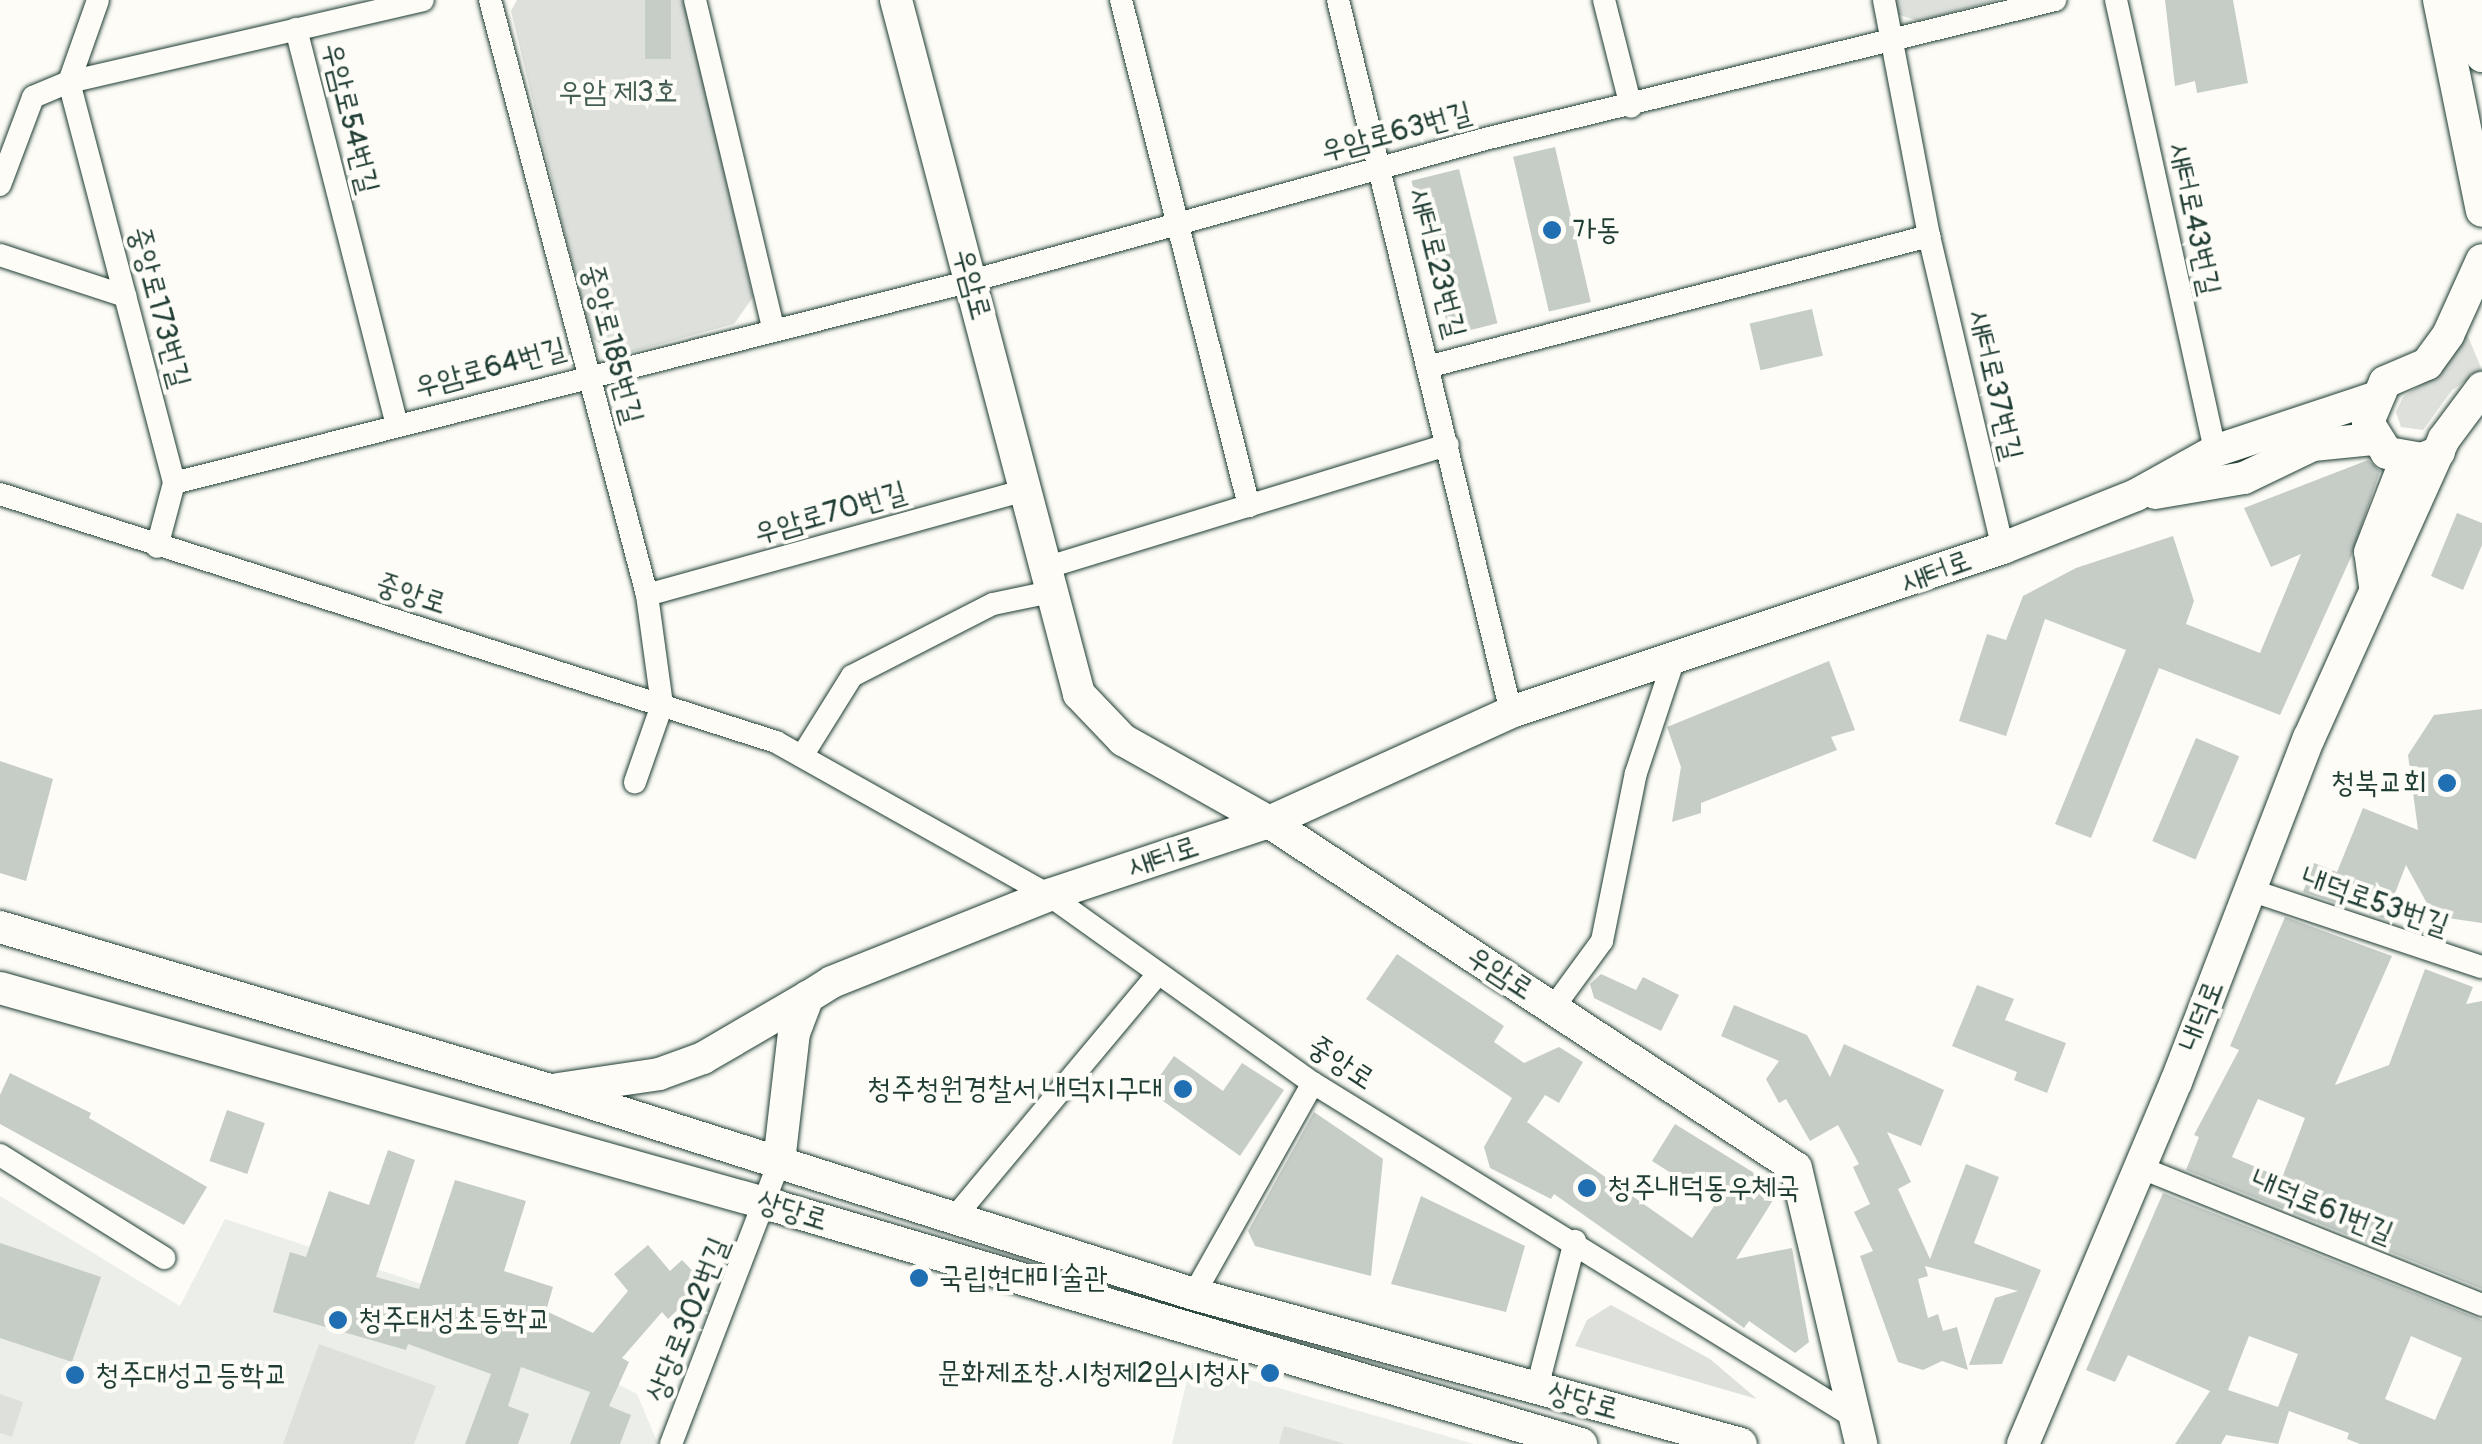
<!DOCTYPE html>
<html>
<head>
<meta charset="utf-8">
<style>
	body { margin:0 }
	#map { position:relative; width:2482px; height:1444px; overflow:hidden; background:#fdfcf7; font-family:Pangolin,"Poor Story",sans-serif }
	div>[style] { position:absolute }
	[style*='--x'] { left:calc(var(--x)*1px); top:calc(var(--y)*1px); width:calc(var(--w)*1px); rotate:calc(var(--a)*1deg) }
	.built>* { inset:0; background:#eceee9 }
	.green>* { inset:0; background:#dde0db }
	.building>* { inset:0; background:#c6cdc7; transform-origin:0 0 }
	.roads { filter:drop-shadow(0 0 2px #1f3d34) drop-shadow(0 0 2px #1f3d34) }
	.street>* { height:22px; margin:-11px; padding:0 11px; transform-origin:11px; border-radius:11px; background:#fdfcf7 }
	.secondary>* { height:32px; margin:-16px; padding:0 16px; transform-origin:16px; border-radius:16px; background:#fdfcf7 }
	.dots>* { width:28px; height:28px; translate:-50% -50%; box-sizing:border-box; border:5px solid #fdfcf7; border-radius:50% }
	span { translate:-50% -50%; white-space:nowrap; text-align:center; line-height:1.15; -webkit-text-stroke:8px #fdfcf7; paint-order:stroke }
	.park-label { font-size:30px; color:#455e55 }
	.street-label { font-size:30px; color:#1f3d34 }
	.poi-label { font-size:30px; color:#1f3d34 }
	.left { translate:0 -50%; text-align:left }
	.right { translate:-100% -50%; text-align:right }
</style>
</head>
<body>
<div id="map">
	<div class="built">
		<i style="clip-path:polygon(0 1196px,180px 1306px,225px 1219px,425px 1285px,637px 1394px,658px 1444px,0 1444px)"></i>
		<i style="clip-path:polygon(1191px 1363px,1474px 1444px,1172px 1444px)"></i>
	</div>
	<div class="green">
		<i style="clip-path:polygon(517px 0,684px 0,753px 297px,734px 324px,617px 356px,590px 337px,511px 11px)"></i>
		<i style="clip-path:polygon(1891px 0,1998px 0,1918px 21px,1894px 13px)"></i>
		<i style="clip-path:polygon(2467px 334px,2482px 370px,2452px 390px,2423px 430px,2401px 427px,2396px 412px,2403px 397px,2432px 378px)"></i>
		<i style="clip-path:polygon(1611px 1305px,1710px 1359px,1757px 1399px,1575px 1346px,1587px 1320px)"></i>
		<i style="clip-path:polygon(319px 1344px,436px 1386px,414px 1444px,283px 1444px)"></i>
		<i style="clip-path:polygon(0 1394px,23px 1402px,12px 1437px,0 1433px)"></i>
		<i style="clip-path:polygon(1284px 1426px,1345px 1444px,1279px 1444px)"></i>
	</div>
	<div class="building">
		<i style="left:645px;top:0;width:26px;height:59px"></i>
		<i style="clip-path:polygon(2165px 0,2233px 0,2248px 83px,2197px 93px,2195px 81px,2175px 86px)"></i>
		<i style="left:1555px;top:147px;width:159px;height:43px;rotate:77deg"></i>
		<i style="left:1459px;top:169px;width:159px;height:49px;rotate:76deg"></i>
		<i style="left:1812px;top:309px;width:48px;height:64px;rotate:77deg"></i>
		<i style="clip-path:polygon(2368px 460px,2380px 471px,2351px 557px,2280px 715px,2159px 668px,2091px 838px,2055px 824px,2126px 650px,2045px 619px,2006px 736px,1959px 721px,1987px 634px,2006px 640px,2023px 596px,2076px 568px,2173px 536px,2194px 601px,2186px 624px,2260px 653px,2301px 554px,2271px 567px,2244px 508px)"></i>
		<i style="clip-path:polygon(2457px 513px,2482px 523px,2482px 545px,2463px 590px,2431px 576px)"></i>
		<i style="clip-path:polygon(1829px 661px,1855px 730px,1831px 737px,1837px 750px,1701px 803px,1701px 813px,1672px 822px,1681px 767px,1667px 727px)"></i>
		<i style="clip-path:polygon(2482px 709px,2482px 923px,2434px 916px,2406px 865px,2385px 919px,2303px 892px,2314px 863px,2337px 872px,2363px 808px,2418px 830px,2408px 755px,2434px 715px)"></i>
		<i style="left:2196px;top:738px;width:47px;height:112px;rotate:23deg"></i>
		<i style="clip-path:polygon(0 761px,53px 779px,26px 881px,0 873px)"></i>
		<i style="clip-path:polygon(evenodd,2285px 917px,2392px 956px,2335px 1085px,2389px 1065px,2425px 969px,2473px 987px,2466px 1004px,2482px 1001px,2482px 1289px,2186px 1170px,2199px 1137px,2194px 1135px,2239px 1050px,2230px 1046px,2285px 917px,2258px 1099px,2305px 1118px,2282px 1178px,2232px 1157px,2258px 1099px)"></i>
		<i style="clip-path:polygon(1397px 954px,1504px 1026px,1494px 1042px,1524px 1063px,1559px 1047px,1583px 1062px,1559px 1103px,1545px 1095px,1527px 1122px,1692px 1238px,1717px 1202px,1652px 1161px,1675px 1124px,1780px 1189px,1736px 1259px,1792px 1248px,1809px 1342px,1795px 1353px,1749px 1321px,1744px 1328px,1554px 1194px,1551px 1199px,1490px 1168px,1484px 1147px,1512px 1098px,1366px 999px)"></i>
		<i style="clip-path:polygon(1601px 974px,1636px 990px,1643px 977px,1679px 995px,1661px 1031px,1594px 998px,1590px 984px)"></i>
		<i style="clip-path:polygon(1977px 985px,2014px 999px,2005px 1020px,2066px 1043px,2047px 1093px,2014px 1080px,2017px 1072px,1952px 1046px)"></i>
		<i style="clip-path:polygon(1734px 1005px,1807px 1035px,1830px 1077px,1844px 1044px,1944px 1090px,1921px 1146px,1887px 1132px,1911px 1182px,1898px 1189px,1930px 1259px,1966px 1164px,1999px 1177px,1974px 1243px,2041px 1270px,2002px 1364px,1969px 1365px,1995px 1298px,2018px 1291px,1925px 1266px,1928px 1276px,1918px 1279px,1928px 1318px,1938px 1314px,1943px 1331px,1957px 1327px,1968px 1370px,1942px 1361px,1923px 1370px,1898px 1362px,1860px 1256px,1873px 1251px,1854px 1212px,1870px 1204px,1853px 1167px,1859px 1164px,1838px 1125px,1810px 1141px,1786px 1099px,1779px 1103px,1766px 1079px,1779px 1061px,1721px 1036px)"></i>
		<i style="clip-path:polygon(1174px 1056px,1223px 1091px,1242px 1063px,1284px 1090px,1240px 1156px,1149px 1091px)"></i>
		<i style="clip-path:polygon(10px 1073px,91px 1113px,89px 1118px,207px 1187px,184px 1225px,0 1124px,0 1095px)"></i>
		<i style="left:227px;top:1110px;width:40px;height:54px;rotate:19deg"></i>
		<i style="clip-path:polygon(1314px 1112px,1383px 1159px,1371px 1276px,1255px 1246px,1248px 1231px)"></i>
		<i style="clip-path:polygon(388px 1150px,415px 1160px,376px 1277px,419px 1289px,455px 1180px,526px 1201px,504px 1271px,553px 1287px,546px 1311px,593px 1333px,628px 1291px,614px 1274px,648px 1245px,670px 1271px,682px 1260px,705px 1284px,668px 1319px,662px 1312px,622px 1358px,629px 1362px,609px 1406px,631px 1415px,620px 1444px,570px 1444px,590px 1392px,521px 1367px,508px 1406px,529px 1414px,518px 1444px,465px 1444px,491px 1374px,408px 1344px,406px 1350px,273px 1312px,290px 1252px,306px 1257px,329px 1191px,369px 1205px)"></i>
		<i style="clip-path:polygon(evenodd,2163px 1193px,2482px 1320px,2482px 1444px,2360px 1444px,2347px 1439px,2349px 1433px,2289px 1411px,2278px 1444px,2226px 1435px,2221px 1444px,2175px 1444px,2210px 1391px,2128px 1355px,2115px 1382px,2086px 1370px,2163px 1193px,2249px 1336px,2298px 1354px,2278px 1407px,2228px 1390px,2249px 1336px,2163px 1193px,2411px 1336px,2462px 1358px,2435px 1420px,2385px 1399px,2411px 1336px)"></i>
		<i style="clip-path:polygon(1421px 1196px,1525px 1246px,1506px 1312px,1391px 1284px)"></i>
		<i style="clip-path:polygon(0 1243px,101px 1277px,72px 1362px,0 1338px)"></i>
	</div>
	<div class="roads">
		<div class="street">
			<i style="--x:490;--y:0;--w:615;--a:75.22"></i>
			<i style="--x:647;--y:595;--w:111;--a:82.2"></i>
			<i style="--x:662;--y:705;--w:82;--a:109.3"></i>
			<i style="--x:695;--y:0;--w:336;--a:76.6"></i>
			<i style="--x:1121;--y:0;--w:522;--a:75.8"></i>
			<i style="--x:1338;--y:0;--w:733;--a:76.34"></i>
			<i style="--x:1604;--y:0;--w:110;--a:75.8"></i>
			<i style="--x:1884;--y:0;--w:240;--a:79.2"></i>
			<i style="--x:1929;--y:236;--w:321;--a:76.7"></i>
			<i style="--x:2116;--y:0;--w:462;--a:77.6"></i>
			<i style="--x:296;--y:29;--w:408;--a:75.7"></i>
			<i style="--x:69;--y:82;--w:415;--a:75.3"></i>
			<i style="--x:174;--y:483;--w:66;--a:104.9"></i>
			<i style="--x:69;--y:82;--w:87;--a:-70.5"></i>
			<i style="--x:0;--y:185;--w:94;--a:-69.4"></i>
			<i style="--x:33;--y:97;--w:39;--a:-23"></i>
			<i style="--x:69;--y:82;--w:363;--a:-13"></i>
			<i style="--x:0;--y:255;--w:132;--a:18.2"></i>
			<i style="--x:1431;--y:366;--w:515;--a:-14.63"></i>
			<i style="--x:174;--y:483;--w:822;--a:-14.22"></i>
			<i style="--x:971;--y:281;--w:533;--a:-15.44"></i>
			<i style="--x:1485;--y:139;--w:587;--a:-13.7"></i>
			<i style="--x:0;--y:494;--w:815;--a:17.72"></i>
			<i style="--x:776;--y:742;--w:313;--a:29.3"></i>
			<i style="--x:1049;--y:895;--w:324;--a:35.5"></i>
			<i style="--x:1313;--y:1083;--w:634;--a:31.71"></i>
			<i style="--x:1048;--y:567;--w:418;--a:-17"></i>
			<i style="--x:647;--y:595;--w:396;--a:-15.5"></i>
			<i style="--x:802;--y:756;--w:94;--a:-58"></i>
			<i style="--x:852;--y:676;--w:158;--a:-27.1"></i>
			<i style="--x:993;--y:604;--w:63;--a:-11.8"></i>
			<i style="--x:2250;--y:890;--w:244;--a:18.4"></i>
			<i style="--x:1553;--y:1008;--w:83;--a:-53.8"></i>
			<i style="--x:1602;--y:941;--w:171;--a:-78.6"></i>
			<i style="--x:1636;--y:773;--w:123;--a:-71.6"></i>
			<i style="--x:0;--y:1155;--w:194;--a:32.1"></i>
			<i style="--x:2139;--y:1167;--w:370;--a:21.9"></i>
			<i style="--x:954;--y:1218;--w:318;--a:-50.1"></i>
			<i style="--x:1194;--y:1294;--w:242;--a:-60.6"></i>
			<i style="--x:1537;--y:1388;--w:152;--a:-75.5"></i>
			<i style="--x:671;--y:1444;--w:302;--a:-69"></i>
		</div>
		<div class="secondary">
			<i style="--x:896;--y:0;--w:718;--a:75.23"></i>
			<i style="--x:1079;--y:694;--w:64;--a:46.3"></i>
			<i style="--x:1123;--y:740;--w:167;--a:29.3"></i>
			<i style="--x:1269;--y:822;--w:630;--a:33.29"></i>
			<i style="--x:1796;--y:1168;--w:284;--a:76.7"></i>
			<i style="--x:2439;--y:0;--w:215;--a:78.5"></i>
			<i style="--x:2467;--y:0;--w:58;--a:75"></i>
			<i style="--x:2439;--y:452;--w:18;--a:158"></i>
			<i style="--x:2422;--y:459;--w:36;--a:-170"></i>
			<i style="--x:2387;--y:453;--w:36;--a:-122"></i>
			<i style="--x:2368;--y:422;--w:43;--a:-67"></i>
			<i style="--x:2385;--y:382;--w:46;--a:-23.2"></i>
			<i style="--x:2427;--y:364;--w:36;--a:-54"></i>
			<i style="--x:2448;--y:335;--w:82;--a:-65.6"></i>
			<i style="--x:2155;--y:493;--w:90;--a:-9.6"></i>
			<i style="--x:2244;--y:478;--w:76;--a:-25.6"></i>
			<i style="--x:2313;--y:445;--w:60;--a:-5.7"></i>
			<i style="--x:2375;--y:586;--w:34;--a:-98"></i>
			<i style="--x:2370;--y:552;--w:100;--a:-68.8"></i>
			<i style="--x:0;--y:927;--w:574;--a:16.51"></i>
			<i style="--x:550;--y:1090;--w:676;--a:17.58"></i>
			<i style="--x:1194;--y:1294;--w:567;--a:15.33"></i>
			<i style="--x:0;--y:988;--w:798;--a:15.71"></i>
			<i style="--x:768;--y:1204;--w:848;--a:16.45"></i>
			<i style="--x:558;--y:1089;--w:102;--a:-8.4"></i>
			<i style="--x:659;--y:1074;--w:47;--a:-20"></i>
			<i style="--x:703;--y:1058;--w:121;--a:-30.2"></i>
			<i style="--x:779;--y:1162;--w:130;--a:-83.4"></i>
			<i style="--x:794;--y:1033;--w:39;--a:-69"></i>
			<i style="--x:808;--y:997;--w:28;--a:-32"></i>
			<i style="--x:832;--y:982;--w:234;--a:-21.8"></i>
			<i style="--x:1049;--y:895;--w:232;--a:-18.4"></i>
			<i style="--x:1269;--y:822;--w:266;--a:-24.4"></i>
			<i style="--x:1511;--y:712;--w:519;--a:-18.43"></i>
			<i style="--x:2003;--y:548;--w:143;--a:-21.7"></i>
			<i style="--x:2136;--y:495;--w:90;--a:-29.1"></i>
			<i style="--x:2215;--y:451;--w:168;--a:-18.4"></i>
			<i style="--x:2023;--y:1444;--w:393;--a:-67.1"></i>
			<i style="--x:2176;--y:1082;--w:369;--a:-68.9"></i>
			<i style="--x:2309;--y:738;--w:328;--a:-65.7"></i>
			<i style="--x:2444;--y:439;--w:64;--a:-53.3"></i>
		</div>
	</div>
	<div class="dots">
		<i style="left:1552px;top:230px;background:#1f6fb2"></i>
		<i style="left:2447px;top:783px;background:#1f6fb2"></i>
		<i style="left:1183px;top:1089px;background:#1f6fb2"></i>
		<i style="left:1587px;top:1188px;background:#1f6fb2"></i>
		<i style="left:919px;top:1278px;background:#1f6fb2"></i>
		<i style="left:338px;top:1320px;background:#1f6fb2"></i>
		<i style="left:1270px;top:1373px;background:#1f6fb2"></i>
		<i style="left:75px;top:1375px;background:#1f6fb2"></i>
	</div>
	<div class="park-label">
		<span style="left:618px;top:92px">우암 제3호</span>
	</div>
	<div class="street-label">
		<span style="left:350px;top:118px;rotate:76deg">우암로54번길</span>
		<span style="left:1396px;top:132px;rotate:-15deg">우암로63번길</span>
		<span style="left:2194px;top:219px;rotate:78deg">새터로43번길</span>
		<span style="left:1437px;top:263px;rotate:76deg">새터로23번길</span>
		<span style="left:972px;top:284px;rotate:75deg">우암로</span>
		<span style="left:159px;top:307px;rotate:75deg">중앙로173번길</span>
		<span style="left:612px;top:344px;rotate:75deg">중앙로185번길</span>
		<span style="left:490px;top:368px;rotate:-15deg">우암로64번길</span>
		<span style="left:1995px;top:385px;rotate:77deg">새터로37번길</span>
		<span style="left:830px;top:513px;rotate:-16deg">우암로70번길</span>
		<span style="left:1936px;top:572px;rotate:-20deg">새터로</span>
		<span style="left:411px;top:594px;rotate:18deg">중앙로</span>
		<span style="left:1163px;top:857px;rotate:-18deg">새터로</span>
		<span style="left:2375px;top:902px;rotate:19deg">내덕로53번길</span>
		<span style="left:1500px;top:973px;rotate:33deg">우암로</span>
		<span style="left:2202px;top:1016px;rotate:-69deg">내덕로</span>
		<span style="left:1341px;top:1063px;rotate:33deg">중앙로</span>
		<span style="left:2322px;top:1207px;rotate:22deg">내덕로61번길</span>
		<span style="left:792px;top:1211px;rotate:17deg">상당로</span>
		<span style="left:688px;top:1320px;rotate:-68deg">상당로302번길</span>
		<span style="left:1583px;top:1401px;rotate:15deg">상당로</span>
	</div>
	<div class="poi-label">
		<span class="left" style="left:1572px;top:230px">가동</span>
		<span class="right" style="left:2427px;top:783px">청북교회</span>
		<span class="right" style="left:1163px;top:1089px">청주청원경찰서 내덕지구대</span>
		<span class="left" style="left:1607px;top:1188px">청주내덕동우체국</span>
		<span class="left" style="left:939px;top:1278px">국립현대미술관</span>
		<span class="left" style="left:358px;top:1320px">청주대성초등학교</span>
		<span class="right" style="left:1250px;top:1373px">문화제조창.시청제2임시청사</span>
		<span class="left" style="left:95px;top:1375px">청주대성고등학교</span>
	</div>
</div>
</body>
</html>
